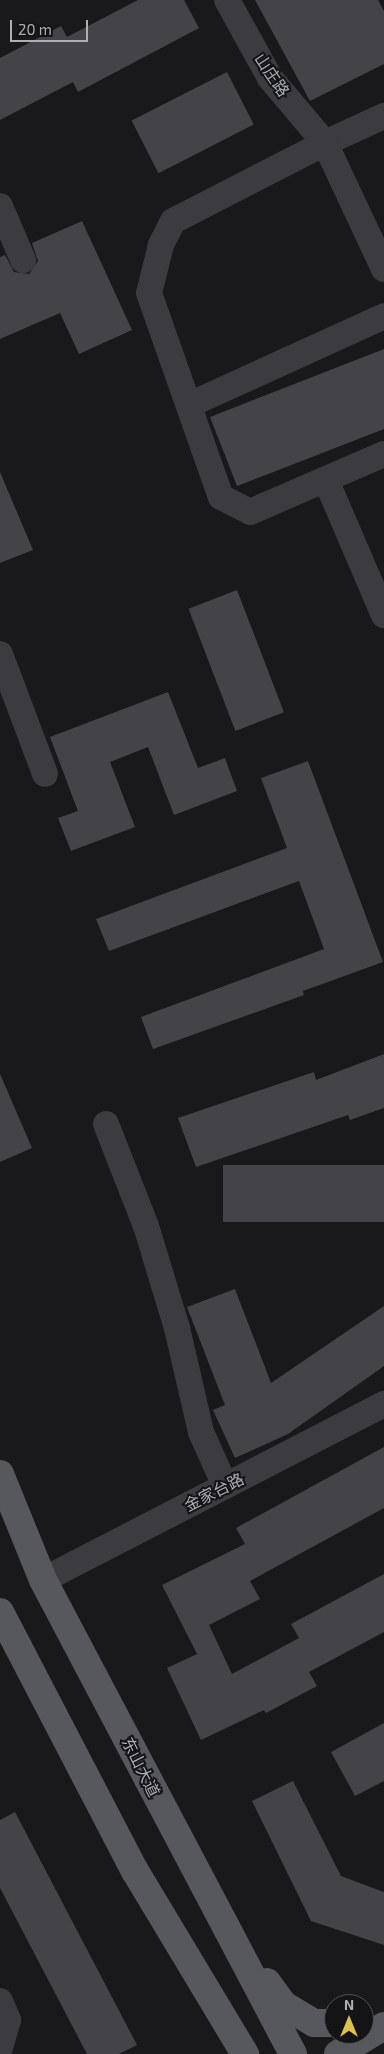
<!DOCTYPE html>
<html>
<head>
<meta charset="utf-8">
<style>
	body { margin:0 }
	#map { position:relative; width:384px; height:2054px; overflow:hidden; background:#19191b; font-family:"Exo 2","Noto Sans SC",sans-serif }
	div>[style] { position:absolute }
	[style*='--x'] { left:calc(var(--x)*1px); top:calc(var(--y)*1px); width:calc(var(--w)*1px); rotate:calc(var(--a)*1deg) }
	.building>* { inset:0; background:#444448; transform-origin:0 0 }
	.minor>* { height:26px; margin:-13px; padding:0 13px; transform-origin:13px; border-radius:13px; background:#3b3b40 }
	.major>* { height:28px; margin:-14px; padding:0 14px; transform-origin:14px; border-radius:14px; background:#57585e }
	span { translate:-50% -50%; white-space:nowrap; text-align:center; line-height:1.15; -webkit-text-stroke:4px #141416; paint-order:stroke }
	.street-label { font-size:16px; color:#adafb9 }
	.north { position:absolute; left:324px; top:1994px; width:50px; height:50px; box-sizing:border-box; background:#141416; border:1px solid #515257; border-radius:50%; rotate:0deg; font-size:14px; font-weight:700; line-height:20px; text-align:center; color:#adafb9 }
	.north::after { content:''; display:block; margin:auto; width:18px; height:22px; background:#dec04e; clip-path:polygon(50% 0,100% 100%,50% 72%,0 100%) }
	.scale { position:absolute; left:10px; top:20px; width:78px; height:22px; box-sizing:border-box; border:2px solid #adafb9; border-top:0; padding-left:6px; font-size:15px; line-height:18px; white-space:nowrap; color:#adafb9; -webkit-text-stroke:4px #141416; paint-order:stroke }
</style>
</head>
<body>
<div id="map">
	<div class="building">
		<i style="clip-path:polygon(138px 0,184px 0,199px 28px,78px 92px,73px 82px,0 120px,0 58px,61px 26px,67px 37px)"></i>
		<i style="clip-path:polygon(255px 0,378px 0,384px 11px,384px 64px,310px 101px)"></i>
		<i style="left:227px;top:72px;width:59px;height:107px;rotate:63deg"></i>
		<i style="clip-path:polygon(82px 221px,132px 330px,79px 354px,60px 313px,0 339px,0 257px,5px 255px,14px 272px,29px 274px,38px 261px,32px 243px)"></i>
		<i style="clip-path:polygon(384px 349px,384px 429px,237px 486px,210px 417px)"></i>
		<i style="clip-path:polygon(0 472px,33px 550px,0 563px)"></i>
		<i style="left:237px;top:590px;width:131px;height:52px;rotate:69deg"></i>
		<i style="clip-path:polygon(168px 692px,198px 768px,225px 758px,237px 791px,174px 815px,148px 747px,110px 762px,135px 827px,71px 851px,58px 818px,78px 811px,50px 737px)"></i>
		<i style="clip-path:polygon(308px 761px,383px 962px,303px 991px,304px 995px,153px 1049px,141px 1017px,324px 949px,299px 881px,109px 951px,96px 919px,287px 848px,261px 778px)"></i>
		<i style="clip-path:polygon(384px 1054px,384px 1108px,350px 1120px,348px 1115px,196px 1167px,178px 1118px,314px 1072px,316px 1080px)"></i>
		<i style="clip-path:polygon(0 1074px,32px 1148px,0 1162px)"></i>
		<i style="left:384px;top:1165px;width:57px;height:161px;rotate:90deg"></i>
		<i style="clip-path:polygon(235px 1289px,271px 1383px,384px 1306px,384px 1366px,288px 1434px,235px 1458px,213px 1410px,225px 1405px,187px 1307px)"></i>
		<i style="clip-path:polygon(384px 1447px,384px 1508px,250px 1581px,260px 1599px,209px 1625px,232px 1674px,299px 1638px,291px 1624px,384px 1574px,384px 1632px,309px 1672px,317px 1686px,266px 1713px,264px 1710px,201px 1740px,167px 1668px,197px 1654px,162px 1585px,245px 1544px,236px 1528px)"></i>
		<i style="clip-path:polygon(384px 1723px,384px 1781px,355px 1796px,331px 1752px)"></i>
		<i style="clip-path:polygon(293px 1781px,341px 1876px,384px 1892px,384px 1945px,311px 1921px,252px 1801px)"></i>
		<i style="clip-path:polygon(15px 1812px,137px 2045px,119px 2054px,87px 2054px,0 1888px,0 1820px)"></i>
	</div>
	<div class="minor">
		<i style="--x:227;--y:0;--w:89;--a:61.1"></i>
		<i style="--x:270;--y:78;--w:85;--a:49.8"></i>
		<i style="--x:325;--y:143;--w:65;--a:-24.6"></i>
		<i style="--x:0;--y:206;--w:59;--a:66.9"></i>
		<i style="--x:384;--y:269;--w:139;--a:-115.1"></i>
		<i style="--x:325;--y:143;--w:171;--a:152.8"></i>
		<i style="--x:173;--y:221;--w:27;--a:117"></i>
		<i style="--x:161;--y:245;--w:49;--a:104"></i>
		<i style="--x:149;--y:293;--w:216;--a:70.6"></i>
		<i style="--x:221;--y:497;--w:33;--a:27"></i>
		<i style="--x:250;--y:512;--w:146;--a:-23.4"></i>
		<i style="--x:189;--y:405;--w:214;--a:-24.5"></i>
		<i style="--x:326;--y:480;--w:147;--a:66.8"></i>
		<i style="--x:0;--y:654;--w:128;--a:69.4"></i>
		<i style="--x:106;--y:1124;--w:110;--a:68.6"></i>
		<i style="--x:146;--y:1226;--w:107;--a:73.1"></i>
		<i style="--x:177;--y:1328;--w:107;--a:77"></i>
		<i style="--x:201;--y:1432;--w:59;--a:66"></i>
		<i style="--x:43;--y:1580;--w:384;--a:-27.3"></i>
		<i style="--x:0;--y:2001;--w:21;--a:67"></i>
		<i style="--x:8;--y:2020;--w:29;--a:106"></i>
	</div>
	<div class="major">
		<i style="--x:0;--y:1474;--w:114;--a:67.9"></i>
		<i style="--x:43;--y:1580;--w:536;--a:62.19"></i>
		<i style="--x:0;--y:1612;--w:292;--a:62.5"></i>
		<i style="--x:135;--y:1871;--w:214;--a:59"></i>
		<i style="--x:267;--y:1982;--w:29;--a:54"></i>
		<i style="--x:284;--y:2005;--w:35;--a:31"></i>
		<i style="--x:314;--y:2023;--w:20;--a:0"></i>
		<i style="--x:338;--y:2054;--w:54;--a:-31.3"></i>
	</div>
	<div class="street-label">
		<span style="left:272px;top:75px;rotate:56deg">山庄路</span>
		<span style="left:214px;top:1492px;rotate:-27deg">金家台路</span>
		<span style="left:141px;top:1767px;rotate:63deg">东山大道</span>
	</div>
	<div class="north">N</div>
	<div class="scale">20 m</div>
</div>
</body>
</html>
